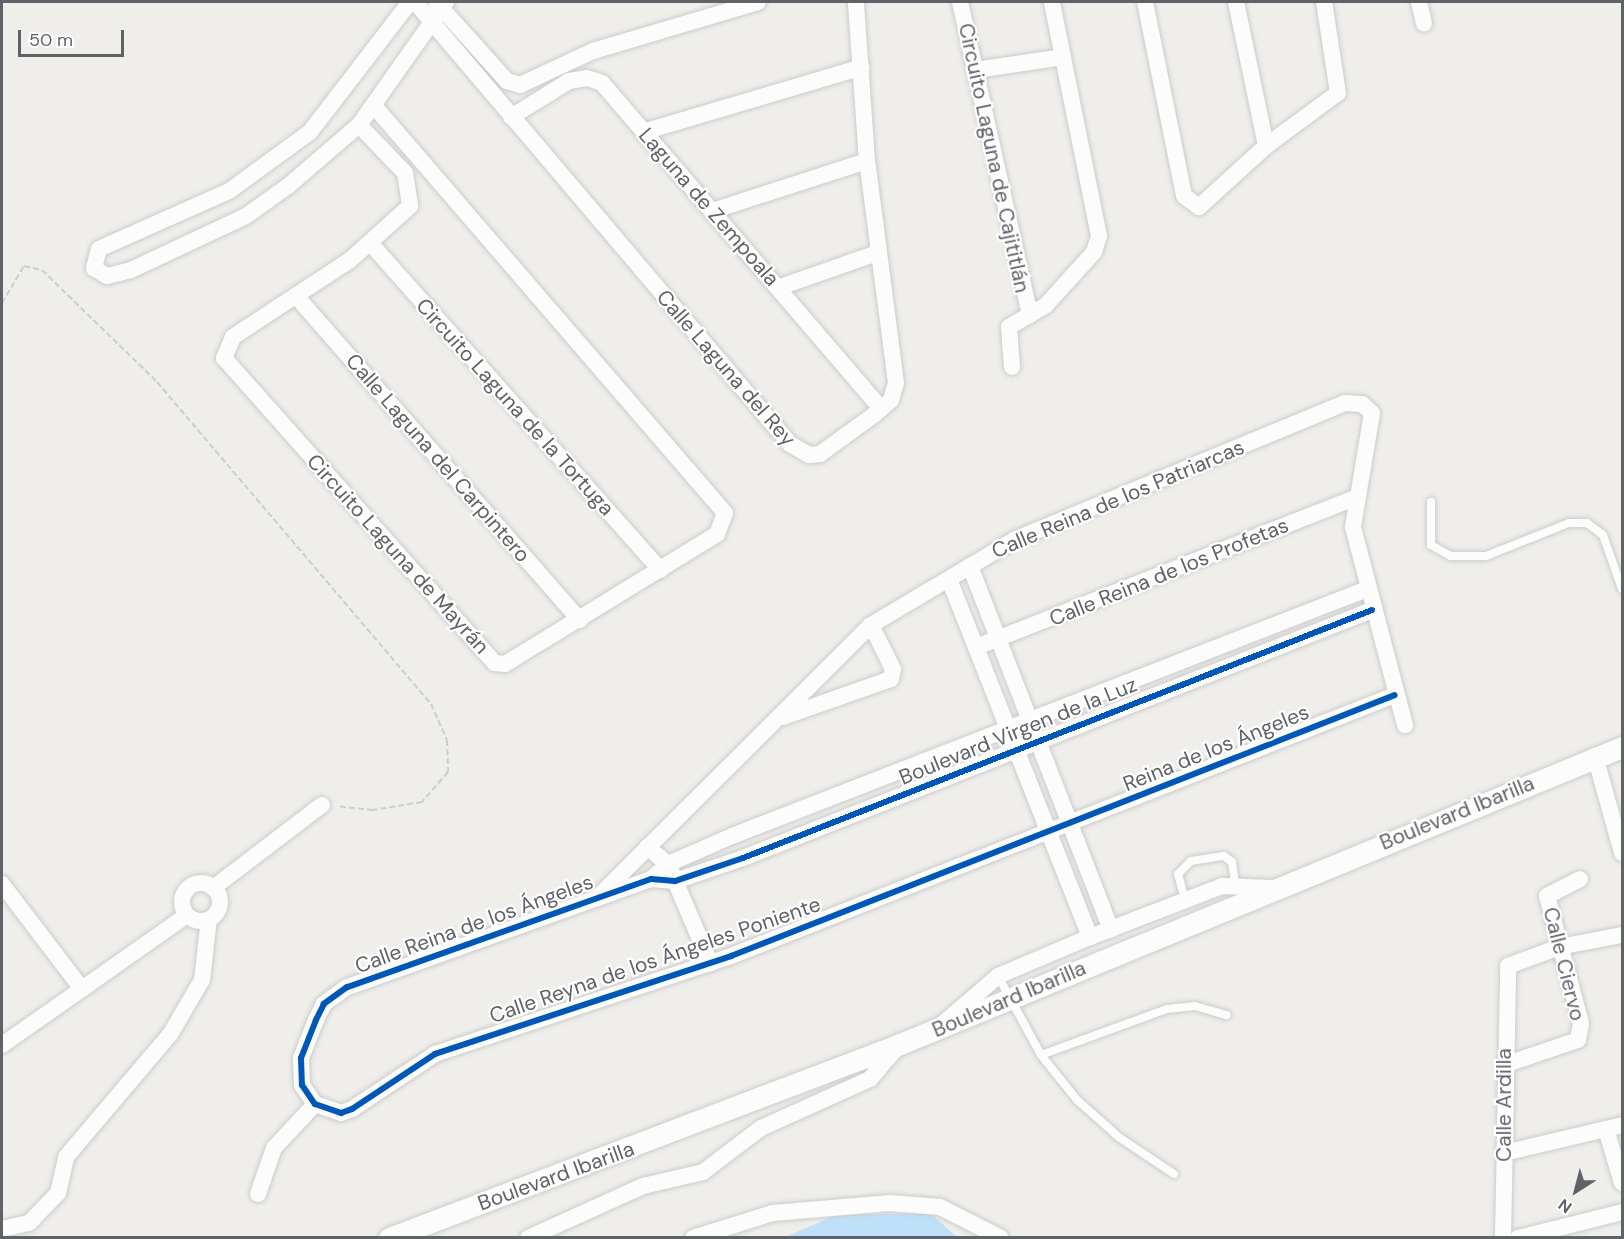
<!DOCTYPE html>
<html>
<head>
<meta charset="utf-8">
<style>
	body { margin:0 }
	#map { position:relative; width:1624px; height:1239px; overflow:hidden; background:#efeeea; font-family:"DM Sans",sans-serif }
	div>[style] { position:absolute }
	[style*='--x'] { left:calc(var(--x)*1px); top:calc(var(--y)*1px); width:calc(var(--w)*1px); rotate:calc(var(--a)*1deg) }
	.water>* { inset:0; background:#bfe0f9 }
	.path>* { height:2px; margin-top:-1px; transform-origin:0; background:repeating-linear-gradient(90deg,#cacfcc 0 6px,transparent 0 9px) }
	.roads { filter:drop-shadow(0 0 2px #cbcccc) drop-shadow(0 0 2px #cbcccc) }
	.service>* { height:8px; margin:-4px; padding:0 4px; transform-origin:4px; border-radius:4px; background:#fdfcfc }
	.minor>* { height:16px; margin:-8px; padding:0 8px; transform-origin:8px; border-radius:8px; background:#fdfcfc }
	.minor>.ring { margin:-8px; padding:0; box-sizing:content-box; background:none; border:16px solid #fdfcfc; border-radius:50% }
	.tertiary>* { height:21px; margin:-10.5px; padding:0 10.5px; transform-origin:10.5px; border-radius:10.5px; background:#fdfcfc }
	.cycleway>* { height:6px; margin:-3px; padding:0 3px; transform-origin:3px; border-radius:3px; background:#0057b8 }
	span { translate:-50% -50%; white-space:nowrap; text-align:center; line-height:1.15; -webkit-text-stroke:4.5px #fff; paint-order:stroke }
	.street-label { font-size:21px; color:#5f6368 }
	.frame { position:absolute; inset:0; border:3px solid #5f6368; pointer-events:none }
	.north { position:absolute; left:1546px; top:1161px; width:60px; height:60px; -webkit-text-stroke:4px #fff; paint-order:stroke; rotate:216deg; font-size:16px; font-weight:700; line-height:24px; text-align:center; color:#5f6368 }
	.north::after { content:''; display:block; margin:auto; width:21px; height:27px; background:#5f6368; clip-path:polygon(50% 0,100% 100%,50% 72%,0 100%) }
	.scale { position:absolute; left:18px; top:30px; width:106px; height:27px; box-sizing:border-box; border:3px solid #5f6368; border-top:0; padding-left:8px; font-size:18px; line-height:21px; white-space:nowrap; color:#5f6368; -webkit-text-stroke:4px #fff; paint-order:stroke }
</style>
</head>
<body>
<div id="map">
	<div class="water">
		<i style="clip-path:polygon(930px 1213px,957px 1237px,783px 1238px,836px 1215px)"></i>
	</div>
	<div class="path">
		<i style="--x:2;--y:303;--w:43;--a:-59.3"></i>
		<i style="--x:24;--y:266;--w:18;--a:13"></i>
		<i style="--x:42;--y:270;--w:161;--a:44.2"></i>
		<i style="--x:157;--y:382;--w:423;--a:49.6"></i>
		<i style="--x:431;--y:704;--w:39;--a:66"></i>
		<i style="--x:447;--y:740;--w:32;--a:88"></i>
		<i style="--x:448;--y:772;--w:40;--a:131"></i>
		<i style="--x:422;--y:802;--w:50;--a:170.7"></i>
		<i style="--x:373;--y:810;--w:36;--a:-174"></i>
	</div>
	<div class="roads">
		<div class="service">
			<i style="--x:1431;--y:502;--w:43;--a:90"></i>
			<i style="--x:1431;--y:545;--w:23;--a:29"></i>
			<i style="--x:1451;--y:556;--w:35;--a:0"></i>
			<i style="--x:1486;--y:556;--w:89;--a:-21.7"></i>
			<i style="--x:1569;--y:523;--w:18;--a:0"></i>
			<i style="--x:1587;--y:523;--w:20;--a:37"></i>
			<i style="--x:1603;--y:535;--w:57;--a:70.6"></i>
			<i style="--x:1185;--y:900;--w:27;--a:-105"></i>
			<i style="--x:1178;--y:874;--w:18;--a:-45"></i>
			<i style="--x:1191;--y:861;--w:33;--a:-9"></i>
			<i style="--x:1224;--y:856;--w:10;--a:37"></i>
			<i style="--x:1232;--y:862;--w:21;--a:82"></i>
			<i style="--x:998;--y:976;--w:90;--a:61.4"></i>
			<i style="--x:1041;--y:1055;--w:58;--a:51.3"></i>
			<i style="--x:1077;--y:1100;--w:57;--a:41.5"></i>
			<i style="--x:1120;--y:1138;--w:65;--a:33.7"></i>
			<i style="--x:1041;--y:1055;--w:134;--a:-20.1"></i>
			<i style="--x:1167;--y:1009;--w:28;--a:-6"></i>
			<i style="--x:1195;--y:1006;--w:33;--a:16"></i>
		</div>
		<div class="minor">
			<i style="--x:410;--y:2;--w:164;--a:127.6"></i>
			<i style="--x:310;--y:132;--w:100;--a:143.9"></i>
			<i style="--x:229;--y:191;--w:142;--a:156"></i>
			<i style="--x:99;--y:249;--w:20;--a:105"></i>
			<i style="--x:94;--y:268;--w:15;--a:32"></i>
			<i style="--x:107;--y:276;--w:25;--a:-14"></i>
			<i style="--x:131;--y:270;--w:127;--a:-25.2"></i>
			<i style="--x:246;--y:216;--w:52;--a:-35.5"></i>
			<i style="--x:288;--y:186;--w:94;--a:-40.7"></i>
			<i style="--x:359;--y:125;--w:151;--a:-54.7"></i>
			<i style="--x:415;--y:2;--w:580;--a:49.69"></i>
			<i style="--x:790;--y:444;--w:22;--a:30"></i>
			<i style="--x:809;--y:455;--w:11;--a:-5"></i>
			<i style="--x:820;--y:454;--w:68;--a:-36"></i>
			<i style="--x:875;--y:414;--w:21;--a:-41"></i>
			<i style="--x:891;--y:400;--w:18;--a:-74"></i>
			<i style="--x:896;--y:383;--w:224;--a:-97.4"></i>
			<i style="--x:867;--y:161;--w:159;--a:-94"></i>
			<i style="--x:436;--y:2;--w:106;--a:48.1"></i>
			<i style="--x:507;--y:81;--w:14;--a:17"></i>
			<i style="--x:520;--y:85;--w:81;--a:-25"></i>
			<i style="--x:593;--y:51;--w:172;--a:-16.5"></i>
			<i style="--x:960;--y:2;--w:321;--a:77.4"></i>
			<i style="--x:1145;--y:2;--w:198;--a:78.6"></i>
			<i style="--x:1184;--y:196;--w:19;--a:36"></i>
			<i style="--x:1199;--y:207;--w:91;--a:-42.3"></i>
			<i style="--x:1266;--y:146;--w:89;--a:-36.4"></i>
			<i style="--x:1338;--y:93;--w:92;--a:-98.7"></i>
			<i style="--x:1236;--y:2;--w:147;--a:78.2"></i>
			<i style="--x:1419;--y:2;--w:22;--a:77"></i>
			<i style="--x:976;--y:70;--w:88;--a:-8.5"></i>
			<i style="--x:511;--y:117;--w:68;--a:-31.8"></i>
			<i style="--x:569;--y:81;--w:18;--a:-9"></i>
			<i style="--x:587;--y:78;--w:16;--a:18"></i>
			<i style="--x:602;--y:83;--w:429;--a:49.4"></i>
			<i style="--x:359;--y:125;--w:66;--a:46.2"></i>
			<i style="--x:405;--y:173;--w:33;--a:81"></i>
			<i style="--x:410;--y:206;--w:81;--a:138"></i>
			<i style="--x:350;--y:260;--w:140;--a:146.7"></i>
			<i style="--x:233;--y:337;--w:23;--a:113"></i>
			<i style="--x:224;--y:358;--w:408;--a:48.4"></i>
			<i style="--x:495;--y:663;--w:10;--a:6"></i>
			<i style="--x:505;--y:664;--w:249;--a:-31.5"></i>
			<i style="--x:717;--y:534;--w:22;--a:-69"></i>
			<i style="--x:725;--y:513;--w:537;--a:-130.77"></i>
			<i style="--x:643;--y:132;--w:228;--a:-16.5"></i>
			<i style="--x:712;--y:211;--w:163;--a:-17.9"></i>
			<i style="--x:371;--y:244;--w:436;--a:48.4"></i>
			<i style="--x:780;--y:287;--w:103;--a:-19.3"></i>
			<i style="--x:296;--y:296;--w:431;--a:48.8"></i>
			<i style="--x:1012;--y:367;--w:40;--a:-94.3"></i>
			<i style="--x:1009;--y:327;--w:43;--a:-30.7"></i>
			<i style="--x:1046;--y:305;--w:72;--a:-47.8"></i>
			<i style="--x:1094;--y:252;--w:17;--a:-73"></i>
			<i style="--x:1099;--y:236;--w:239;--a:-101.4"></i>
			<i style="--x:970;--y:566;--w:390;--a:68.8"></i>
			<i style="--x:949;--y:579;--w:385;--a:68.5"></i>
			<i style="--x:1372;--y:610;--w:676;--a:158.48"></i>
			<i style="--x:743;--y:858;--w:72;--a:161.3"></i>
			<i style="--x:675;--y:881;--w:24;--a:-175"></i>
			<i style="--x:651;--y:879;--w:323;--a:160.4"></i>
			<i style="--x:347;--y:987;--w:29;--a:144"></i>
			<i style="--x:324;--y:1004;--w:18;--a:117"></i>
			<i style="--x:316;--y:1020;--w:41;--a:111.5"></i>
			<i style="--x:301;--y:1058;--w:27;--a:88"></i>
			<i style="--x:302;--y:1085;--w:23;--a:56"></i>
			<i style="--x:315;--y:1104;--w:28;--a:19"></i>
			<i style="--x:341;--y:1113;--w:12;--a:-20"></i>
			<i style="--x:352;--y:1109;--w:100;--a:-33.5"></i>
			<i style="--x:435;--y:1054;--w:312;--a:-18.3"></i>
			<i style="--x:731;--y:956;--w:713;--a:-21.46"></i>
			<i style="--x:979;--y:646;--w:407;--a:-21.5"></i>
			<i style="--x:783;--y:717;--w:114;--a:-19.4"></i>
			<i style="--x:891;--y:679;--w:10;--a:-79"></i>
			<i style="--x:893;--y:669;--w:49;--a:-116.6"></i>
			<i style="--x:1595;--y:756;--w:101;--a:74.4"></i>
			<i style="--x:647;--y:847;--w:27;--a:39"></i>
			<i style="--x:668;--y:864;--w:108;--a:67"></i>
			<i style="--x:651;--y:879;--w:23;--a:-41"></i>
			<i style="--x:668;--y:864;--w:70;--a:-23.6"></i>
			<i style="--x:732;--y:836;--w:681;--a:-21.25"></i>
			<i class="ring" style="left:182px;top:883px;width:22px;height:22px"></i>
			<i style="--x:2;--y:884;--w:132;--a:52.7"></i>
			<i style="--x:82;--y:989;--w:128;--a:-35.2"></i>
			<i style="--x:213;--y:888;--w:137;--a:-37.3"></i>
			<i style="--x:599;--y:896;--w:384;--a:-44.9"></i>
			<i style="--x:871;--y:625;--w:166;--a:-30.7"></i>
			<i style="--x:1014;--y:540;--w:358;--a:-22.5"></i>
			<i style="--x:1345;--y:403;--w:17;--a:3"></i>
			<i style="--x:1362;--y:404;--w:13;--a:42"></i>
			<i style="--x:1372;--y:413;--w:116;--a:99.5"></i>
			<i style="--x:1353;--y:527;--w:205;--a:75.3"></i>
			<i style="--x:939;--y:1027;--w:78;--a:-40.8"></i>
			<i style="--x:998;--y:976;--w:100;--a:-23"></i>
			<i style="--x:1090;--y:937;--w:142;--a:-21.1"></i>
			<i style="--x:1222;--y:886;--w:51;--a:2.2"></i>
			<i style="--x:2;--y:1045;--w:98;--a:-35"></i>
			<i style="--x:1504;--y:1065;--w:78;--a:-18.7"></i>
			<i style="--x:1578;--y:1040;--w:17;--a:-80"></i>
			<i style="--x:1581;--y:1023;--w:131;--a:-105"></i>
			<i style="--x:1547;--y:896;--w:37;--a:-27"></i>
			<i style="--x:1606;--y:1129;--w:56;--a:73.5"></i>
			<i style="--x:1504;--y:1153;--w:121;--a:-13.3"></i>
			<i style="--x:258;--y:1194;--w:49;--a:-70.8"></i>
			<i style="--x:274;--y:1148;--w:60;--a:-47"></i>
			<i style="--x:2;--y:1229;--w:28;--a:-13"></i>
			<i style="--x:29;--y:1223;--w:42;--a:-46"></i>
			<i style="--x:58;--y:1193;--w:37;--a:-77"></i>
			<i style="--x:66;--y:1157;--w:162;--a:-49.7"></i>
			<i style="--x:171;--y:1033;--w:61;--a:-59.7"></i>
			<i style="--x:202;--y:980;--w:61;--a:-83.5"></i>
			<i style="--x:528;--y:1238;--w:126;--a:-24.3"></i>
			<i style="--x:643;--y:1186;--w:62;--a:-13.1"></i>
			<i style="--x:703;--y:1172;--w:73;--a:-37.2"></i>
			<i style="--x:761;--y:1128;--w:120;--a:-24.2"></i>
			<i style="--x:870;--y:1079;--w:46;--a:-49.4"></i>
			<i style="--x:693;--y:1238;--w:84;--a:-17.4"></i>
			<i style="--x:773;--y:1213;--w:116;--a:-4.9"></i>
			<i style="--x:889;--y:1203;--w:51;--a:4.5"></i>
			<i style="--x:940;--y:1207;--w:68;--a:26.9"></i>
			<i style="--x:1503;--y:1238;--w:272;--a:-88.9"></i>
			<i style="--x:1508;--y:966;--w:54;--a:-20.4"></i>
			<i style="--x:1559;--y:947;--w:64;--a:-10.8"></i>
			<i style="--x:1518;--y:1238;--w:107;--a:-14"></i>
		</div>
		<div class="tertiary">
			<i style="--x:389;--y:1238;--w:547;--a:-20.79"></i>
			<i style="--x:900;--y:1044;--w:781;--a:-22.36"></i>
		</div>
	</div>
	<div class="cycleway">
		<i style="--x:1372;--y:610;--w:676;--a:158.48"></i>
		<i style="--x:743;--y:858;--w:72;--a:161.3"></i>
		<i style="--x:675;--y:881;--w:24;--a:-175"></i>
		<i style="--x:651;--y:879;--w:323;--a:160.4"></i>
		<i style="--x:347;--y:987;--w:29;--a:144"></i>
		<i style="--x:324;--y:1004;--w:18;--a:117"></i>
		<i style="--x:316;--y:1020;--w:41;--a:111.5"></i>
		<i style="--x:301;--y:1058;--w:27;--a:88"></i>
		<i style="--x:302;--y:1085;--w:23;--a:56"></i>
		<i style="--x:315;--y:1104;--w:28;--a:19"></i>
		<i style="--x:341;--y:1113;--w:12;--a:-20"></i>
		<i style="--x:352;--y:1109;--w:100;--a:-33.5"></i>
		<i style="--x:435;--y:1054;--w:312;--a:-18.3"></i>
		<i style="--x:731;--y:956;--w:713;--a:-21.46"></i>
	</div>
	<div class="street-label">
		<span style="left:994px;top:158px;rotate:78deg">Circuito Laguna de Cajititlán</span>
		<span style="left:709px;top:207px;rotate:49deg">Laguna de Zempoala</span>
		<span style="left:726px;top:368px;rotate:49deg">Calle Laguna del Rey</span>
		<span style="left:515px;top:407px;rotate:48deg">Circuito Laguna de la Tortuga</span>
		<span style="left:438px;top:458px;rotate:49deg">Calle Laguna del Carpintero</span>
		<span style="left:1118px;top:499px;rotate:-23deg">Calle Reina de los Patriarcas</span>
		<span style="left:398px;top:554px;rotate:48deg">Circuito Laguna de Mayrán</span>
		<span style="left:1169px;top:572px;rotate:-22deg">Calle Reina de los Profetas</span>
		<span style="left:1018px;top:731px;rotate:-22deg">Boulevard Virgen de la Luz</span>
		<span style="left:1216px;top:748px;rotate:-22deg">Reina de los Ángeles</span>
		<span style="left:1457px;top:813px;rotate:-22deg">Boulevard Ibarilla</span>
		<span style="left:474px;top:924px;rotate:-20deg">Calle Reina de los Ángeles</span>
		<span style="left:655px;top:960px;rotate:-19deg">Calle Reyna de los Ángeles Poniente</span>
		<span style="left:1564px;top:964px;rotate:76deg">Calle Ciervo</span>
		<span style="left:1009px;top:999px;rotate:-23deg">Boulevard Ibarilla</span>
		<span style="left:1504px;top:1105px;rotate:-90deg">Calle Ardilla</span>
		<span style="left:556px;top:1176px;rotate:-20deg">Boulevard Ibarilla</span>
	</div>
	<div class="frame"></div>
	<div class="north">N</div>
	<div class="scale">50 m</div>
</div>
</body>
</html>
